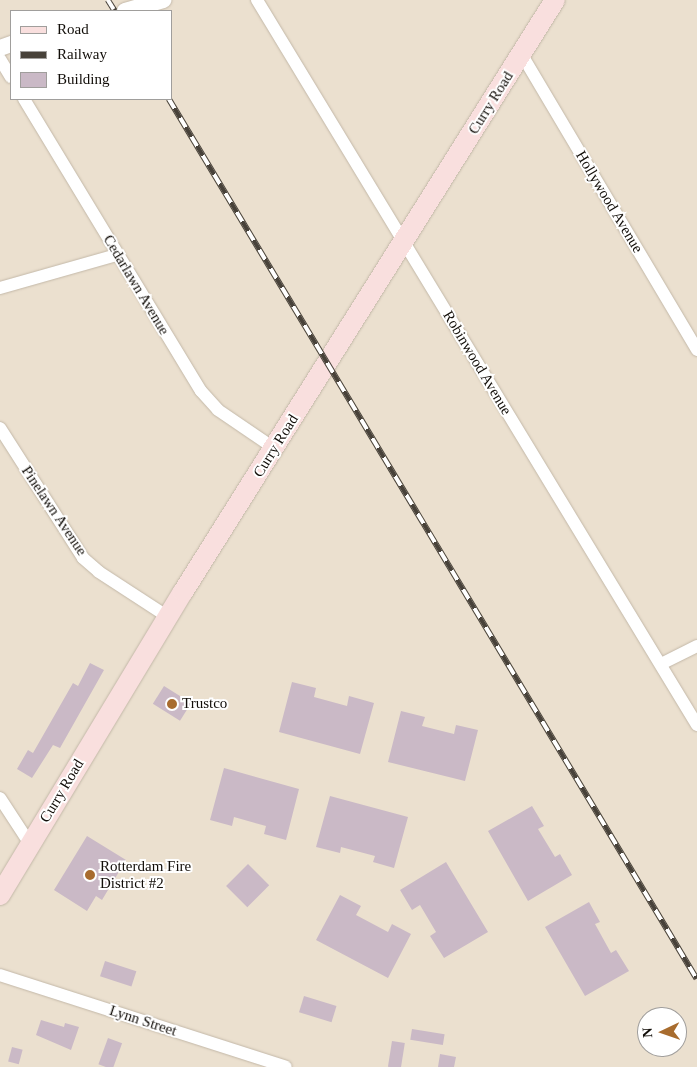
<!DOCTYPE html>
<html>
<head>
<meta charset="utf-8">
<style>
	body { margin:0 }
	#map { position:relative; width:697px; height:1067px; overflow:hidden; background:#ebe0cf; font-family:Georgia,serif }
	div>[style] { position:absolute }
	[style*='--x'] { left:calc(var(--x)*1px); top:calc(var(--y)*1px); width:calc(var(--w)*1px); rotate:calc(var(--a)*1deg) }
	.building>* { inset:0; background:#cab9c6; transform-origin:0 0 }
	.roads { filter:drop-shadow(0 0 1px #c3b8a8) drop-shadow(0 0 1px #c3b8a8) }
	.minor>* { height:12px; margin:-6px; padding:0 6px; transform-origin:6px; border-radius:6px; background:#fff }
	.tertiary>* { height:16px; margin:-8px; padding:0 8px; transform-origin:8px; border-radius:8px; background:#fff }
	.primary>* { height:20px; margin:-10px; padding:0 10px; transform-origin:10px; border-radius:10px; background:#f9dfde }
	.rail>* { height:5.5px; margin-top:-2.75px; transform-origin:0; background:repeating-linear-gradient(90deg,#fff 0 11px,#48423a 0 22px); box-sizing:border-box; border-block:1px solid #48423a }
	.dots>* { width:14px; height:14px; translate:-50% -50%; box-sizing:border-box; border:2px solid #fff; border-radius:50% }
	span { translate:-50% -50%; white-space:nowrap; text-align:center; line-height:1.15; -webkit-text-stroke:4px #fff; paint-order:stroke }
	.street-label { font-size:15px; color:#110d08 }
	.poi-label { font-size:15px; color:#110d08 }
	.left { translate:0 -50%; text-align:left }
	.legend { position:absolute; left:10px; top:10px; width:162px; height:90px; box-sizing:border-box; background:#fff; border:1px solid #a09e9c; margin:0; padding:6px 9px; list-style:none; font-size:15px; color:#110d08 }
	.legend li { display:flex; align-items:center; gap:10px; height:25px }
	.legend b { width:25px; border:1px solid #a09e9c }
	.north { position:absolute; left:637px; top:1007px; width:50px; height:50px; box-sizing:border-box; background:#fff; border:1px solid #a09e9c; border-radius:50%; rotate:267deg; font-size:14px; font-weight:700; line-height:20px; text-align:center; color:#110d08 }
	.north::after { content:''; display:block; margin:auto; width:18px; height:22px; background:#a86c2e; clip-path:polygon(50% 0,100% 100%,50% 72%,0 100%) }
</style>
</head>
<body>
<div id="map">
	<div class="building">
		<i style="clip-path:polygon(90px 663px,104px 670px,60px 748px,53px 745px,32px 778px,17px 769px,28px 750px,33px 753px,73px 683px,78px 686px)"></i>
		<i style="clip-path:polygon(292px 682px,316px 688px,314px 697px,347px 706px,349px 696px,374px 703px,360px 754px,279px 732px)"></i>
		<i style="left:164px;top:686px;width:32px;height:21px;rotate:32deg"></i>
		<i style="clip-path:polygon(401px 711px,425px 717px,422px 726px,454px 734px,456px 725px,478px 730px,465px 781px,388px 762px)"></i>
		<i style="clip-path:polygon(224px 768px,299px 789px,286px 840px,264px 834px,266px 826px,234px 817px,232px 826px,210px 820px)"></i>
		<i style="clip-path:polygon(330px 796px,408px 817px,394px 868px,373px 862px,375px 856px,341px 847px,340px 853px,316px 847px)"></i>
		<i style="clip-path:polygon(532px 806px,544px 826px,538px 829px,555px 857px,560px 854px,572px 875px,528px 901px,488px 831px)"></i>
		<i style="clip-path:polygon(87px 836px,126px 860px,102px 900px,96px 896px,87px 911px,54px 890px)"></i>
		<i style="clip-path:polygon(446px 862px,488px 932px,444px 958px,430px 936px,436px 932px,420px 905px,412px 910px,400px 890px)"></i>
		<i style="left:248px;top:864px;width:30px;height:31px;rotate:45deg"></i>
		<i style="clip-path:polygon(340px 895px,361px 906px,356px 915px,388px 932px,392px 924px,411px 934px,388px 978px,316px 940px)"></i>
		<i style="clip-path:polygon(589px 902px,600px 922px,595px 924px,611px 953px,616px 950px,629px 971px,585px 996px,545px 927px)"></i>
		<i style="left:105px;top:961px;width:33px;height:16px;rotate:18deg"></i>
		<i style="left:304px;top:996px;width:34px;height:17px;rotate:17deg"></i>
		<i style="clip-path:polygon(41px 1020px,64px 1027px,65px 1023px,79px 1027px,71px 1050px,36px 1035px)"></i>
		<i style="left:412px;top:1029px;width:33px;height:11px;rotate:9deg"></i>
		<i style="left:108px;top:1038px;width:15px;height:28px;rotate:20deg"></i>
		<i style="left:392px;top:1041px;width:13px;height:26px;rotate:9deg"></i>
		<i style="left:12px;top:1047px;width:11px;height:15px;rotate:15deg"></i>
		<i style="clip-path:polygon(440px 1054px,456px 1057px,454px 1067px,438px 1067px)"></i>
	</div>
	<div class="roads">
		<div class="minor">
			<i style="--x:257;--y:0;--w:848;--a:58.75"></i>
			<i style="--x:522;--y:55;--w:343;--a:59.3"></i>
			<i style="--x:0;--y:59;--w:21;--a:59"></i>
			<i style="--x:24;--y:99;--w:341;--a:58.8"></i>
			<i style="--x:201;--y:391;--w:25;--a:48"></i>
			<i style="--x:218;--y:410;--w:68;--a:34.2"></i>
			<i style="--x:0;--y:288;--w:122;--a:-15.8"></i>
			<i style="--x:0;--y:428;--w:154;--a:57.4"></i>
			<i style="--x:83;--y:558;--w:21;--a:41"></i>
			<i style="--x:99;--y:572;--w:82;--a:33.1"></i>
			<i style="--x:661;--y:664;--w:40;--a:-26.6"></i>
			<i style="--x:0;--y:798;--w:55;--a:56.9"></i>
			<i style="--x:0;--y:975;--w:300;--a:17.8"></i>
		</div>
		<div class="tertiary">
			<i style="--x:125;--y:11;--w:40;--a:-16"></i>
			<i style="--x:0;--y:48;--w:12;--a:-20"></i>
		</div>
		<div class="primary">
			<i style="--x:0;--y:895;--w:354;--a:-58.9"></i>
			<i style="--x:183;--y:592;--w:699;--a:-57.86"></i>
		</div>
	</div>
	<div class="rail">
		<i style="--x:108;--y:0;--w:13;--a:58"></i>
		<i style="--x:169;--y:99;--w:1026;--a:59.04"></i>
	</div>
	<div class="dots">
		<i style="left:172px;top:704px;background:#a86c2e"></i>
		<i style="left:90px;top:875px;background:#a86c2e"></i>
	</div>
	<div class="street-label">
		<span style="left:491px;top:103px;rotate:-58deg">Curry Road</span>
		<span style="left:609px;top:202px;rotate:59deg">Hollywood Avenue</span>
		<span style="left:136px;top:285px;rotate:59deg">Cedarlawn Avenue</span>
		<span style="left:477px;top:363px;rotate:59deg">Robinwood Avenue</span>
		<span style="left:276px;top:446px;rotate:-58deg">Curry Road</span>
		<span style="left:54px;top:511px;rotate:56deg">Pinelawn Avenue</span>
		<span style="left:62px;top:791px;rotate:-59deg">Curry Road</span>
		<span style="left:143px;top:1021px;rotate:18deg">Lynn Street</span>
	</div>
	<div class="poi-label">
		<span class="left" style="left:182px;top:704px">Trustco</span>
		<span class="left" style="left:100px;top:875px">Rotterdam Fire<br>District #2</span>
	</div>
	<ul class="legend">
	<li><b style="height:6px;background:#f9dfde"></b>Road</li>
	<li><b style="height:6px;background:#48423a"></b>Railway</li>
	<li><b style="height:14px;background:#cab9c6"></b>Building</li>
	</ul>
	<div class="north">N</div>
</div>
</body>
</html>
